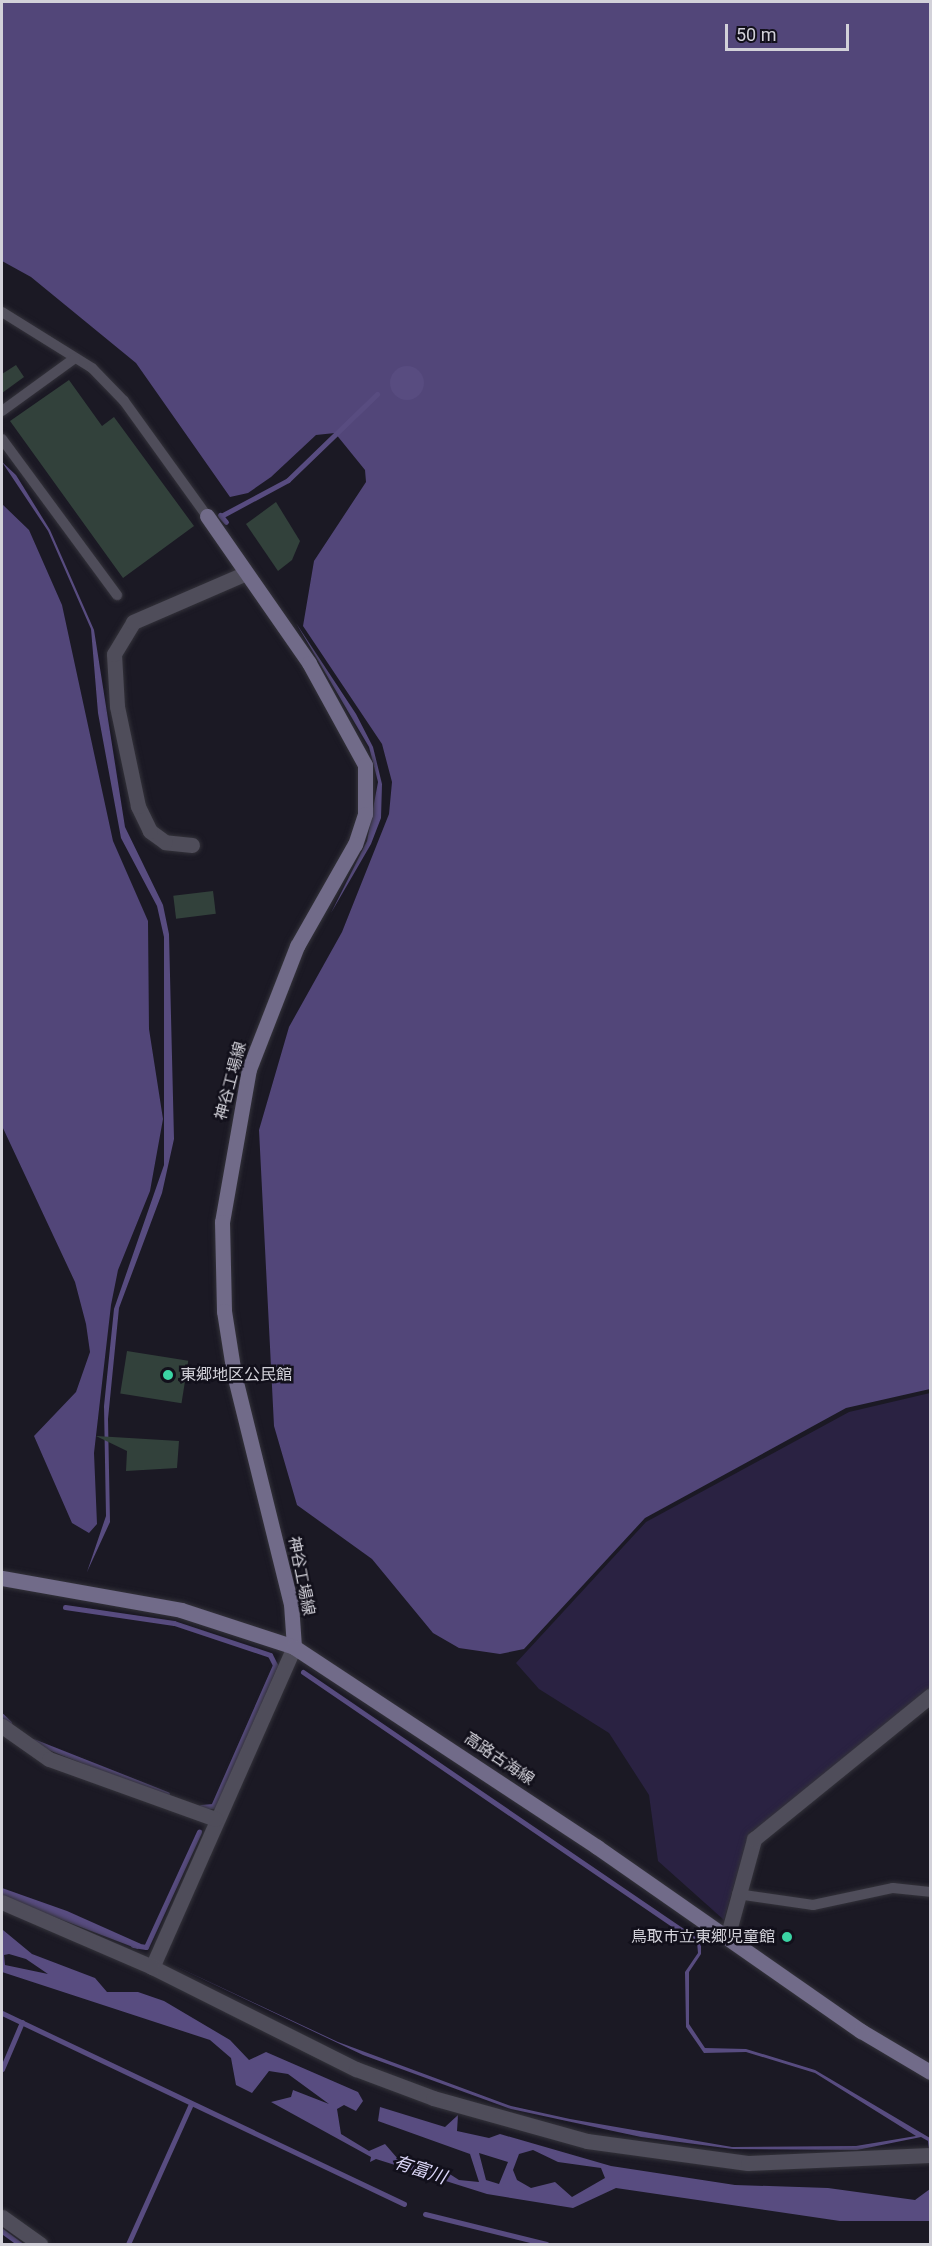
<!DOCTYPE html>
<html>
<head>
<meta charset="utf-8">
<style>
	body { margin:0 }
	#map { position:relative; width:932px; height:2246px; overflow:hidden; background:#1b1924; font-family:Roboto,"Noto Sans JP",sans-serif }
	div>[style] { position:absolute }
	[style*='--x'] { left:calc(var(--x)*1px); top:calc(var(--y)*1px); width:calc(var(--w)*1px); rotate:calc(var(--a)*1deg) }
	.green>* { inset:0; background:#2a2242 }
	.forest>* { inset:0; background:#524679 }
	.water>* { inset:0; background:#584c80 }
	.round { border-radius:50% }
	.stream>* { height:5px; margin:-2.5px; padding:0 2.5px; transform-origin:2.5px; border-radius:2.5px; background:#584c80 }
	.building>* { inset:0; background:#32413b; transform-origin:0 0 }
	.roads { filter:drop-shadow(0 0 2px #33323a) drop-shadow(0 0 2px #33323a) }
	.lane>* { height:10px; margin:-5px; padding:0 5px; transform-origin:5px; border-radius:5px; background:#4f4d5a }
	.street>* { height:15px; margin:-7.5px; padding:0 7.5px; transform-origin:7.5px; border-radius:7.5px; background:#4f4d5a }
	.secondary>* { height:15px; margin:-7.5px; padding:0 7.5px; transform-origin:7.5px; border-radius:7.5px; background:#716b89 }
	.dots>* { width:16px; height:16px; translate:-50% -50%; box-sizing:border-box; border:3px solid #12101b; border-radius:50% }
	span { translate:-50% -50%; white-space:nowrap; text-align:center; line-height:1.15; -webkit-text-stroke:5px #12101b; paint-order:stroke }
	.street-label { font-size:16px; color:#d2d1d9 }
	.poi-label { font-size:16px; color:#d2d1d9 }
	.left { translate:0 -50%; text-align:left }
	.right { translate:-100% -50%; text-align:right }
	.water-label { font-size:18px; color:#dbd6f7; font-style:italic }
	.frame { position:absolute; inset:0; border:3px solid #d2d1d9; pointer-events:none }
	.scale { position:absolute; left:725px; top:24px; width:124px; height:27px; box-sizing:border-box; border:3px solid #d2d1d9; border-top:0; padding-left:8px; font-size:18px; line-height:21px; white-space:nowrap; color:#d2d1d9; -webkit-text-stroke:4px #12101b; paint-order:stroke }
</style>
</head>
<body>
<div id="map">
	<div class="green">
		<i style="clip-path:polygon(930px 1393px,930px 1692px,801px 1799px,749px 1833px,724px 1920px,658px 1861px,649px 1795px,609px 1733px,539px 1689px,516px 1663px,646px 1522px,849px 1412px)"></i>
	</div>
	<div class="forest">
		<i style="clip-path:polygon(2px 2px,930px 2px,930px 1389px,846px 1408px,645px 1518px,524px 1649px,500px 1654px,459px 1648px,433px 1633px,372px 1559px,297px 1505px,274px 1426px,259px 1130px,289px 1027px,342px 932px,389px 814px,392px 782px,382px 744px,303px 626px,314px 561px,366px 482px,365px 470px,335px 433px,316px 435px,271px 477px,248px 493px,230px 497px,136px 363px,31px 277px,2px 261px)"></i>
		<i style="clip-path:polygon(2px 504px,29px 530px,62px 605px,113px 841px,148px 921px,149px 1029px,163px 1119px,150px 1191px,118px 1270px,111px 1305px,94px 1453px,97px 1524px,89px 1533px,72px 1523px,34px 1436px,76px 1392px,90px 1352px,86px 1324px,75px 1282px,2px 1126px)"></i>
	</div>
	<div class="water">
		<i class="round" style="left:390px;top:366px;width:34px;height:34px"></i>
		<i style="clip-path:polygon(2px 462px,16px 475px,50px 530px,94px 630px,125px 827px,163px 905px,169px 934px,174px 1139px,162px 1193px,119px 1308px,108px 1419px,110px 1522px,87px 1572px,106px 1516px,104px 1406px,114px 1309px,164px 1165px,164px 937px,157px 906px,121px 838px,98px 713px,91px 629px,48px 531px)"></i>
		<i style="clip-path:polygon(296px 623px,356px 714px,373px 747px,382px 784px,381px 818px,371px 844px,331px 913px,367px 841px,378px 782px,369px 747px)"></i>
		<i style="clip-path:polygon(2px 1888px,67px 1911px,141px 1944px,138px 1949px,2px 1897px)"></i>
		<i style="clip-path:polygon(684px 1929px,701px 1941px,701px 1954px,689px 1972px,689px 2024px,705px 2048px,746px 2049px,815px 2070px,930px 2138px,930px 2168px,928px 2141px,921px 2137px,857px 2150px,733px 2149px,641px 2137px,511px 2109px,363px 2055px,169px 1963px,338px 2042px,511px 2106px,570px 2119px,732px 2147px,856px 2146px,916px 2136px,815px 2073px,746px 2052px,704px 2053px,686px 2027px,685px 1972px,698px 1953px,697px 1942px)"></i>
		<i style="clip-path:polygon(evenodd,3px 1930px,32px 1954px,95px 1978px,107px 1992px,138px 1992px,164px 2001px,230px 2040px,249px 2060px,266px 2052px,358px 2092px,363px 2101px,356px 2111px,344px 2105px,337px 2109px,341px 2134px,369px 2151px,385px 2144px,398px 2159px,421px 2166px,431px 2162px,459px 2180px,479px 2182px,470px 2154px,378px 2121px,380px 2107px,445px 2127px,458px 2115px,457px 2131px,489px 2138px,500px 2134px,611px 2166px,735px 2185px,828px 2188px,915px 2200px,930px 2189px,930px 2221px,840px 2221px,616px 2188px,573px 2208px,487px 2194px,376px 2159px,370px 2162px,371px 2157px,271px 2102px,291px 2097px,293px 2090px,329px 2104px,288px 2074px,269px 2071px,252px 2093px,236px 2085px,231px 2058px,210px 2040px,2px 1972px,3px 1930px,9px 1954px,26px 1959px,48px 1974px,5px 1965px,4px 1955px,9px 1954px,3px 1930px,533px 2150px,558px 2162px,601px 2168px,605px 2178px,572px 2197px,555px 2182px,531px 2188px,517px 2180px,513px 2170px,519px 2154px,533px 2150px,3px 1930px,479px 2153px,508px 2162px,499px 2184px,486px 2180px,479px 2153px)"></i>
	</div>
	<div class="stream">
		<i style="--x:220;--y:515;--w:9;--a:49"></i>
		<i style="--x:221;--y:516;--w:76;--a:-28.2"></i>
		<i style="--x:288;--y:480;--w:124;--a:-44"></i>
		<i style="--x:65;--y:1607;--w:110;--a:8.4"></i>
		<i style="--x:174;--y:1623;--w:101;--a:18.4"></i>
		<i style="--x:270;--y:1655;--w:11;--a:63"></i>
		<i style="--x:275;--y:1665;--w:154;--a:113.7"></i>
		<i style="--x:213;--y:1806;--w:12;--a:175"></i>
		<i style="--x:303;--y:1672;--w:466;--a:34.3"></i>
		<i style="--x:2;--y:1716;--w:10;--a:45"></i>
		<i style="--x:33;--y:1741;--w:144;--a:21.6"></i>
		<i style="--x:133;--y:1945;--w:13;--a:9"></i>
		<i style="--x:146;--y:1947;--w:127;--a:-65.3"></i>
		<i style="--x:2;--y:2013;--w:445;--a:25.4"></i>
		<i style="--x:2;--y:2069;--w:51;--a:-66.9"></i>
		<i style="--x:425;--y:2214;--w:125;--a:13.9"></i>
		<i style="--x:2;--y:2231;--w:22;--a:36"></i>
		<i style="--x:128;--y:2244;--w:154;--a:-65.8"></i>
	</div>
	<div class="building">
		<i style="clip-path:polygon(16px 365px,24px 377px,2px 393px,2px 374px)"></i>
		<i style="clip-path:polygon(69px 380px,102px 426px,114px 417px,194px 526px,123px 578px,10px 421px)"></i>
		<i style="clip-path:polygon(276px 502px,300px 541px,292px 560px,278px 571px,246px 524px)"></i>
		<i style="left:213px;top:891px;width:23px;height:40px;rotate:83deg"></i>
		<i style="left:127px;top:1351px;width:62px;height:43px;rotate:9deg"></i>
		<i style="clip-path:polygon(96px 1436px,179px 1441px,177px 1468px,126px 1471px,127px 1451px)"></i>
	</div>
	<div class="roads">
		<div class="lane">
			<i style="--x:2;--y:312;--w:106;--a:31.9"></i>
			<i style="--x:92;--y:368;--w:46;--a:45.9"></i>
			<i style="--x:124;--y:401;--w:142;--a:54.2"></i>
			<i style="--x:2;--y:411;--w:90;--a:-36"></i>
			<i style="--x:2;--y:439;--w:194;--a:53.6"></i>
			<i style="--x:737;--y:1894;--w:77;--a:8.2"></i>
			<i style="--x:813;--y:1905;--w:82;--a:-12"></i>
			<i style="--x:893;--y:1888;--w:37;--a:6"></i>
		</div>
		<div class="street">
			<i style="--x:192;--y:845;--w:27;--a:-174"></i>
			<i style="--x:165;--y:842;--w:19;--a:-144"></i>
			<i style="--x:150;--y:831;--w:28;--a:-116"></i>
			<i style="--x:138;--y:806;--w:102;--a:-101.9"></i>
			<i style="--x:117;--y:706;--w:52;--a:-93.3"></i>
			<i style="--x:114;--y:654;--w:37;--a:-59"></i>
			<i style="--x:133;--y:622;--w:123;--a:-23.4"></i>
			<i style="--x:294;--y:1647;--w:350;--a:113.9"></i>
			<i style="--x:152;--y:1967;--w:228;--a:26.6"></i>
			<i style="--x:356;--y:2069;--w:82;--a:20.6"></i>
			<i style="--x:433;--y:2098;--w:160;--a:15.6"></i>
			<i style="--x:587;--y:2141;--w:162;--a:7.8"></i>
			<i style="--x:748;--y:2163;--w:182;--a:-2.5"></i>
			<i style="--x:2;--y:1726;--w:57;--a:35.1"></i>
			<i style="--x:49;--y:1759;--w:177;--a:19.8"></i>
			<i style="--x:2;--y:1902;--w:163;--a:23.4"></i>
			<i style="--x:727;--y:1938;--w:103;--a:-74.7"></i>
			<i style="--x:754;--y:1839;--w:227;--a:-39.1"></i>
			<i style="--x:2;--y:2217;--w:47;--a:35.4"></i>
		</div>
		<div class="secondary">
			<i style="--x:207;--y:516;--w:179;--a:55.2"></i>
			<i style="--x:309;--y:663;--w:116;--a:61.2"></i>
			<i style="--x:365;--y:765;--w:49;--a:90"></i>
			<i style="--x:365;--y:814;--w:32;--a:108"></i>
			<i style="--x:355;--y:844;--w:117;--a:119.6"></i>
			<i style="--x:297;--y:946;--w:132;--a:111.3"></i>
			<i style="--x:249;--y:1069;--w:155;--a:100"></i>
			<i style="--x:222;--y:1222;--w:89;--a:88.7"></i>
			<i style="--x:224;--y:1311;--w:64;--a:81"></i>
			<i style="--x:234;--y:1374;--w:237;--a:76.1"></i>
			<i style="--x:291;--y:1604;--w:43;--a:86"></i>
			<i style="--x:2;--y:1578;--w:182;--a:10.1"></i>
			<i style="--x:181;--y:1610;--w:119;--a:18.1"></i>
			<i style="--x:294;--y:1647;--w:363;--a:33.4"></i>
			<i style="--x:597;--y:1847;--w:322;--a:34.9"></i>
			<i style="--x:861;--y:2031;--w:80;--a:30.7"></i>
		</div>
	</div>
	<div class="dots">
		<i style="left:168px;top:1375px;background:#3bd4a4"></i>
		<i style="left:787px;top:1937px;background:#3bd4a4"></i>
	</div>
	<div class="street-label">
		<span style="left:231px;top:1081px;rotate:-75deg">神谷工場線</span>
		<span style="left:301px;top:1576px;rotate:79deg">神谷工場線</span>
		<span style="left:499px;top:1759px;rotate:34deg">高路古海線</span>
	</div>
	<div class="poi-label">
		<span class="left" style="left:180px;top:1375px">東郷地区公民館</span>
		<span class="right" style="left:775px;top:1937px">鳥取市立東郷児童館</span>
	</div>
	<div class="water-label">
		<span style="left:420px;top:2170px;rotate:18deg">有富川</span>
	</div>
	<div class="frame"></div>
	<div class="scale">50 m</div>
</div>
</body>
</html>
